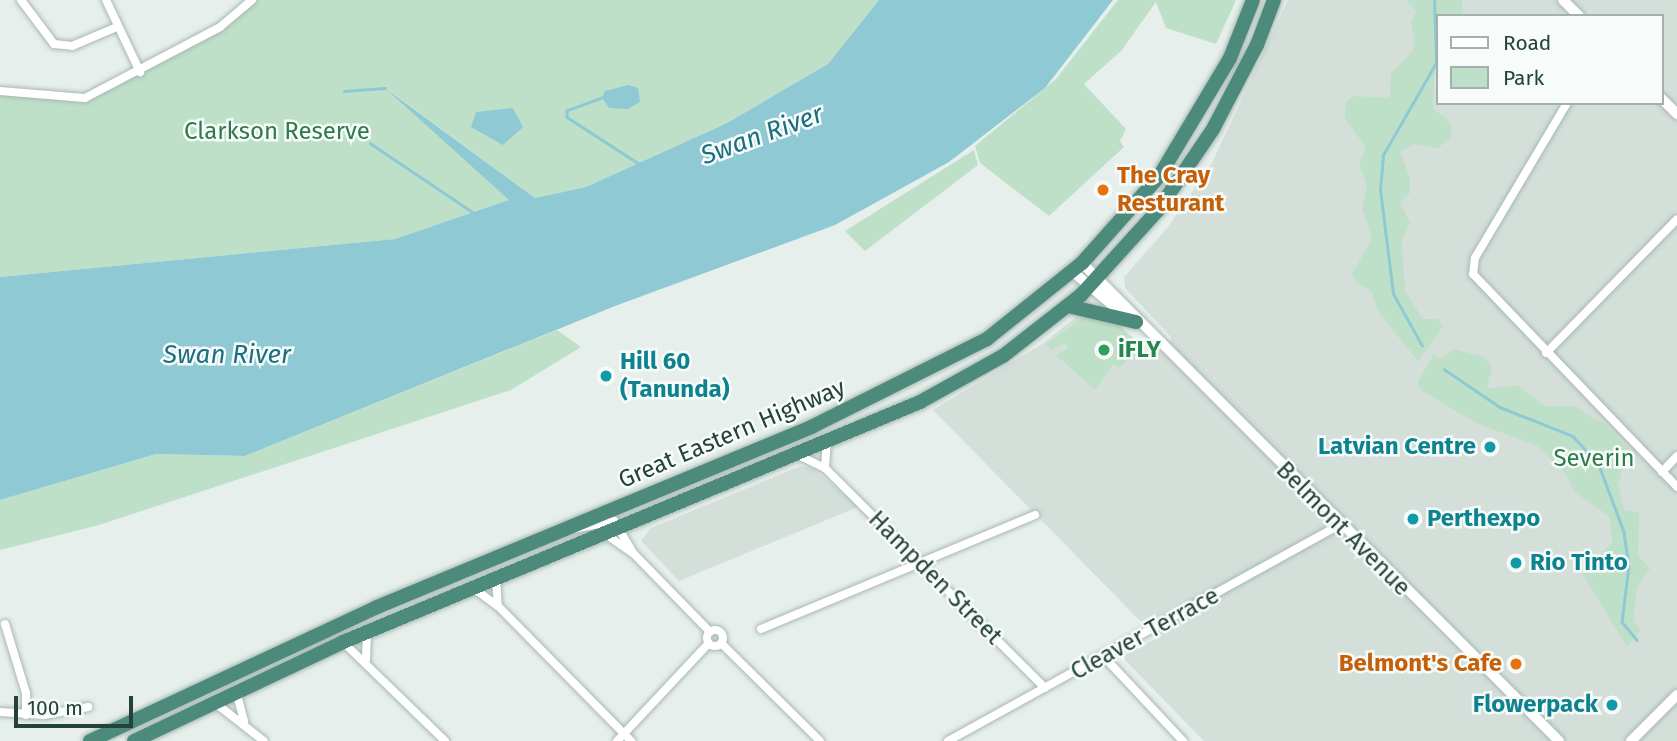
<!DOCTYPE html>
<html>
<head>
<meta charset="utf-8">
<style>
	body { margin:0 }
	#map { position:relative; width:1677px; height:741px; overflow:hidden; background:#e6efeb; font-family:"Fira Sans",sans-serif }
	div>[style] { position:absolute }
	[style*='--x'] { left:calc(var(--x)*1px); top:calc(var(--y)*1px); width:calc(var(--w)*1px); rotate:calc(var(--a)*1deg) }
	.built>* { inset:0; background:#d4dfda }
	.green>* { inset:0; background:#bfe0c8 }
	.water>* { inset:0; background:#8ec9d4 }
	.stream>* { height:2.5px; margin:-1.25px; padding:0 1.25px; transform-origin:1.25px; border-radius:1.25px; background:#8ec9d4 }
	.roads { filter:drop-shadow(0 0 2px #a8b8b2) drop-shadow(0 0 2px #a8b8b2) }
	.minor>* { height:8px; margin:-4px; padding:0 4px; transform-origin:4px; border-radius:4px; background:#fff }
	.minor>.ring { margin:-4px; padding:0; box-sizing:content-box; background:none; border:8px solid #fff; border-radius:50% }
	.tertiary>* { height:10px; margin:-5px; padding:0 5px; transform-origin:5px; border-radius:5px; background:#fff }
	.secondary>* { height:10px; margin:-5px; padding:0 5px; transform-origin:5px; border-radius:5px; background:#fff }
	.trunk>* { height:14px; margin:-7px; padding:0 7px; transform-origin:7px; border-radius:7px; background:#4c8a7c }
	.dots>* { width:19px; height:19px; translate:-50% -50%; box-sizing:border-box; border:4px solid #f7fbf9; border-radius:50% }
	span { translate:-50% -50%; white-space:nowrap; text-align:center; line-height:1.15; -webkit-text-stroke:5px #f7fbf9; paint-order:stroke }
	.park-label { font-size:24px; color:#2d7a4b }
	.food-label { font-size:24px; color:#c56008; font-weight:700 }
	.left { translate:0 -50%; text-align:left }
	.right { translate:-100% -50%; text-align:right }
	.leisure-label { font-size:24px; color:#27864d; font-weight:700 }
	.culture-label { font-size:24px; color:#0d838f; font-weight:700 }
	.street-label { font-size:24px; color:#24423a }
	.water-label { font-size:26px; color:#1c6f80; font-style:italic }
	.legend { position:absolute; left:1436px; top:14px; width:228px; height:91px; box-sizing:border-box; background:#f7fbf9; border:2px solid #a3b1ad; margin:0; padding:9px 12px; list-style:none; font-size:21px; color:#24423a }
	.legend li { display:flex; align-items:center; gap:14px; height:35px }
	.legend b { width:35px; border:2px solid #a3b1ad }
	.scale { position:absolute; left:14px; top:696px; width:119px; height:32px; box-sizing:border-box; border:4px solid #24423a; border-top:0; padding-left:9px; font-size:21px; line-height:24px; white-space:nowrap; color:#24423a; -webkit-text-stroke:5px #f7fbf9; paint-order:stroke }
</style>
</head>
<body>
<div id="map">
	<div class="built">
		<i style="clip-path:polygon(evenodd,1288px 0,1677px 0,1677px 741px,1204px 741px,1122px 657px,1157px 638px,933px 410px,1042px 344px,1080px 314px,1121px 326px,1153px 359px,1172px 338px,1125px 288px,1124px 277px,1168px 227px,1212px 163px,1288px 0,1437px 16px,1661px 16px,1661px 103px,1437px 103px,1437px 16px)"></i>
		<i style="clip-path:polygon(801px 466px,813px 468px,858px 507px,679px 581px,641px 541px,651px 528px)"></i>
	</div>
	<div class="green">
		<i style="clip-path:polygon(254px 0,879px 0,828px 64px,727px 123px,586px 187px,535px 198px,386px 88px,510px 200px,395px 239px,0 277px,0 91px,75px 101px,220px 31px)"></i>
		<i style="clip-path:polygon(1118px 0,1236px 0,1216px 44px,1166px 28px,1156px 2px,1121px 51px,1084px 84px,1126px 129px,1120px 141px,1124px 147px,1049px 216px,980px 163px,975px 146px,1056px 79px)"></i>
		<i style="clip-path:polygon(1406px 0,1462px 0,1463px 16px,1437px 16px,1433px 108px,1451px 123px,1451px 138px,1438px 148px,1413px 144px,1400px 152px,1410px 178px,1410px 193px,1400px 202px,1410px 223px,1402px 241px,1405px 291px,1423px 319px,1439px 319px,1443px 327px,1418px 361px,1379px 313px,1371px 290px,1356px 283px,1352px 274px,1372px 239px,1362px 208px,1367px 186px,1359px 163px,1366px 148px,1345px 118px,1346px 101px,1354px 96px,1390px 98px,1391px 73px,1412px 52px,1415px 40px,1411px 22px,1416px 11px)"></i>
		<i style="clip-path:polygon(974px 150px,978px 165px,865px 251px,845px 231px)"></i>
		<i style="clip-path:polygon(1087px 315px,1119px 326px,1141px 345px,1119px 368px,1114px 364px,1095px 390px,1056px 355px,1068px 348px,1065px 343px,1051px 350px,1046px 344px)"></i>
		<i style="clip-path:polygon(557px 330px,581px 347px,511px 390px,99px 525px,0 550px,0 500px,156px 454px,245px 456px)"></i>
		<i style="clip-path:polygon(1454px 349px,1484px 357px,1492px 367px,1487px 389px,1517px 385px,1545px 406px,1574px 406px,1606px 425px,1628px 449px,1618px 485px,1624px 510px,1639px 513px,1638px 556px,1650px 569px,1637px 587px,1633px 621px,1641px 630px,1627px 647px,1582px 573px,1612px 543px,1609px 516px,1574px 492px,1567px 475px,1537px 446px,1476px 423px,1421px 390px,1418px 382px,1433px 355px,1441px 359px)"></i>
	</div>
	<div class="water">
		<i style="clip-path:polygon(879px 0,1113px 0,1045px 88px,949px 162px,835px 225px,615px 306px,245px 456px,156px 454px,0 500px,0 277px,395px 239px,509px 200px,385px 88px,535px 198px,586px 187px,727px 123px,828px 64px)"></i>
		<i style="clip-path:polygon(628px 85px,638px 88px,640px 102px,628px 109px,609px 108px,602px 98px,605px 91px)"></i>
		<i style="clip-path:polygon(513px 108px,523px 127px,503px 145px,471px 127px,476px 112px)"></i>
	</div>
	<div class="stream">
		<i style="--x:344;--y:91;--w:41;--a:-4.2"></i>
		<i style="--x:602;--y:98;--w:37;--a:160"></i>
		<i style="--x:567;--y:111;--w:6;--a:90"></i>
		<i style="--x:567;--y:117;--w:85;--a:32.9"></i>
		<i style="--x:370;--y:143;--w:125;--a:33.9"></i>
		<i style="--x:1422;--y:346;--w:60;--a:-119.1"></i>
		<i style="--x:1393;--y:294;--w:105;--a:-97.1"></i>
		<i style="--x:1380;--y:190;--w:35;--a:-85"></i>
		<i style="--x:1383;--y:155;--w:106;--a:-60.1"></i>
		<i style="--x:1436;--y:63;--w:63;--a:-91.8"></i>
		<i style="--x:1444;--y:369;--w:68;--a:34.2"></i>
		<i style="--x:1500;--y:407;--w:79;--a:21.7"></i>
		<i style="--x:1573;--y:436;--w:39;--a:48"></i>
		<i style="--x:1599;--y:465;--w:72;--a:69.5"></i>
		<i style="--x:1624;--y:532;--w:34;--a:82"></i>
		<i style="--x:1629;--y:566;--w:56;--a:97.1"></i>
		<i style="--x:1622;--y:622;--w:23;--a:50"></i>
	</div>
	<div class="roads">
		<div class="minor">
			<i style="--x:21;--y:0;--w:55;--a:53.1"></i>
			<i style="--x:54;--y:44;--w:18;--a:6"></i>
			<i style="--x:72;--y:46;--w:49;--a:-22.9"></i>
			<i style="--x:106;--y:0;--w:80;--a:64.7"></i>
			<i style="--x:0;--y:91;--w:85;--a:4.7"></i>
			<i style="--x:85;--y:98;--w:153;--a:-27.7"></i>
			<i style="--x:220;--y:27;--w:42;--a:-40.2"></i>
			<i style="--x:1567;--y:103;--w:180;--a:120.7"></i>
			<i style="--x:1475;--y:258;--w:16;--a:97"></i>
			<i style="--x:1473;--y:274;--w:295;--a:46.2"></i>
			<i style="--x:1546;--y:353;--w:187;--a:-45.6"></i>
			<i style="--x:796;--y:454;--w:32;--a:26"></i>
			<i style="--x:825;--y:468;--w:311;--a:45"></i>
			<i style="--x:825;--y:468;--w:27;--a:-86"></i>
			<i style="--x:1662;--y:472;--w:22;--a:-47"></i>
			<i style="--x:573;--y:529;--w:42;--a:-11"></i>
			<i style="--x:614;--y:521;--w:35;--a:59"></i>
			<i style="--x:604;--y:533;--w:37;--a:35"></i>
			<i style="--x:634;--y:554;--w:109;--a:45.7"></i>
			<i style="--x:496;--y:579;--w:27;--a:86"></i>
			<i style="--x:473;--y:588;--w:31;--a:36"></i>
			<i style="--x:498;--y:606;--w:190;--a:45.4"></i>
			<i style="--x:5;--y:624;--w:72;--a:73.1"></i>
			<i style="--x:26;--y:693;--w:22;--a:90"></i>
			<i style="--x:761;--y:629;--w:297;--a:-22.6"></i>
			<i class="ring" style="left:707px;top:630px;width:8px;height:8px"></i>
			<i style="--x:343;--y:642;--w:142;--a:44.1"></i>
			<i style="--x:721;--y:643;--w:139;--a:44.7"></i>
			<i style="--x:1105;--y:658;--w:114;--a:46.8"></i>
			<i style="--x:366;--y:660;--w:28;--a:-88"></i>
			<i style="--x:236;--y:691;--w:31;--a:75"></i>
			<i style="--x:214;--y:702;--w:63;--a:38"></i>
			<i style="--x:0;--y:712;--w:44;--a:3.9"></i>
			<i style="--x:44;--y:715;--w:45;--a:-10.3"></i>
			<i style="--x:617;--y:741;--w:134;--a:-46.8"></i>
			<i style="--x:948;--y:741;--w:448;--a:-28.9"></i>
		</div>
		<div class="tertiary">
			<i style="--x:1563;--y:0;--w:23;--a:45"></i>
			<i style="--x:1661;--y:98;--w:23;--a:45"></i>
			<i style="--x:1631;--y:741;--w:65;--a:-45"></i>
		</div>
		<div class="secondary">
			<i style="--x:1082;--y:263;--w:675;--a:45.06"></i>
			<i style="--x:1072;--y:271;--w:75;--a:40.1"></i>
		</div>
		<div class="trunk">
			<i style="--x:1068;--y:306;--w:70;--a:13.2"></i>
			<i style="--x:90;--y:741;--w:317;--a:-25"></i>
			<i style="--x:377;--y:607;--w:470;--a:-22.5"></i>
			<i style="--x:811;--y:427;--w:197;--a:-26.6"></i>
			<i style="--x:987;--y:339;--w:122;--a:-38.7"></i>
			<i style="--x:1082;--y:263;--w:118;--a:-48.4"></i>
			<i style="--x:1160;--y:175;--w:136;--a:-59.1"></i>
			<i style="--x:1230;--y:58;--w:62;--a:-68.4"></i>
			<i style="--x:134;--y:741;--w:231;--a:-25.3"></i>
			<i style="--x:343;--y:642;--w:625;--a:-22.58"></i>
			<i style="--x:920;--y:402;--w:95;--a:-29"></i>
			<i style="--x:1003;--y:356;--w:99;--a:-38"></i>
			<i style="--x:1081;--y:295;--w:115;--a:-47.8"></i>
			<i style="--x:1158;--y:210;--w:98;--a:-55.8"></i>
			<i style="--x:1213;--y:129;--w:95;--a:-62.4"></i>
			<i style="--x:1257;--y:45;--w:48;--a:-69.3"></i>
		</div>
	</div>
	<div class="dots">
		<i style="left:1103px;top:190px;background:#e8710a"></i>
		<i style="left:1104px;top:350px;background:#2e9e5b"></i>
		<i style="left:606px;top:376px;background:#0f9aa8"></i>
		<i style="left:1490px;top:447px;background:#0f9aa8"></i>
		<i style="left:1413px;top:519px;background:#0f9aa8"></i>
		<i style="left:1516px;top:563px;background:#0f9aa8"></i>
		<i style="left:1516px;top:664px;background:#e8710a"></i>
		<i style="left:1612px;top:705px;background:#0f9aa8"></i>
	</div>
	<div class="park-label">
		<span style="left:277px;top:132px">Clarkson Reserve</span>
		<span style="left:1594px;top:459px">Severin</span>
	</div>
	<div class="food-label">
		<span class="left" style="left:1117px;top:190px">The Cray<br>Resturant</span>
		<span class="right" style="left:1502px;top:664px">Belmont's Cafe</span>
	</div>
	<div class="leisure-label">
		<span class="left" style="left:1118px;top:350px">iFLY</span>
	</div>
	<div class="culture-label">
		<span class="left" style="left:620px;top:376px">Hill 60<br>(Tanunda)</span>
		<span class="right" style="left:1476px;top:447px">Latvian Centre</span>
		<span class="left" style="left:1427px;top:519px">Perthexpo</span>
		<span class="left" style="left:1530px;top:563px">Rio Tinto</span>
		<span class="right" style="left:1598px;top:705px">Flowerpack</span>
	</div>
	<div class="street-label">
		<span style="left:732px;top:434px;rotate:-23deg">Great Eastern Highway</span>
		<span style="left:1343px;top:529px;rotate:45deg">Belmont Avenue</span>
		<span style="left:935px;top:578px;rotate:45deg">Hampden Street</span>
		<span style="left:1145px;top:634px;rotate:-29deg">Cleaver Terrace</span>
	</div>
	<div class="water-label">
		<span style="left:762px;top:135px;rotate:-20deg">Swan River</span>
		<span style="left:227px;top:355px">Swan River</span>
	</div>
	<ul class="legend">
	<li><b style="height:9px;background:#fff"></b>Road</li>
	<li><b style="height:19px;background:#bfe0c8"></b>Park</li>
	</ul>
	<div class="scale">100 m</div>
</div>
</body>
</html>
